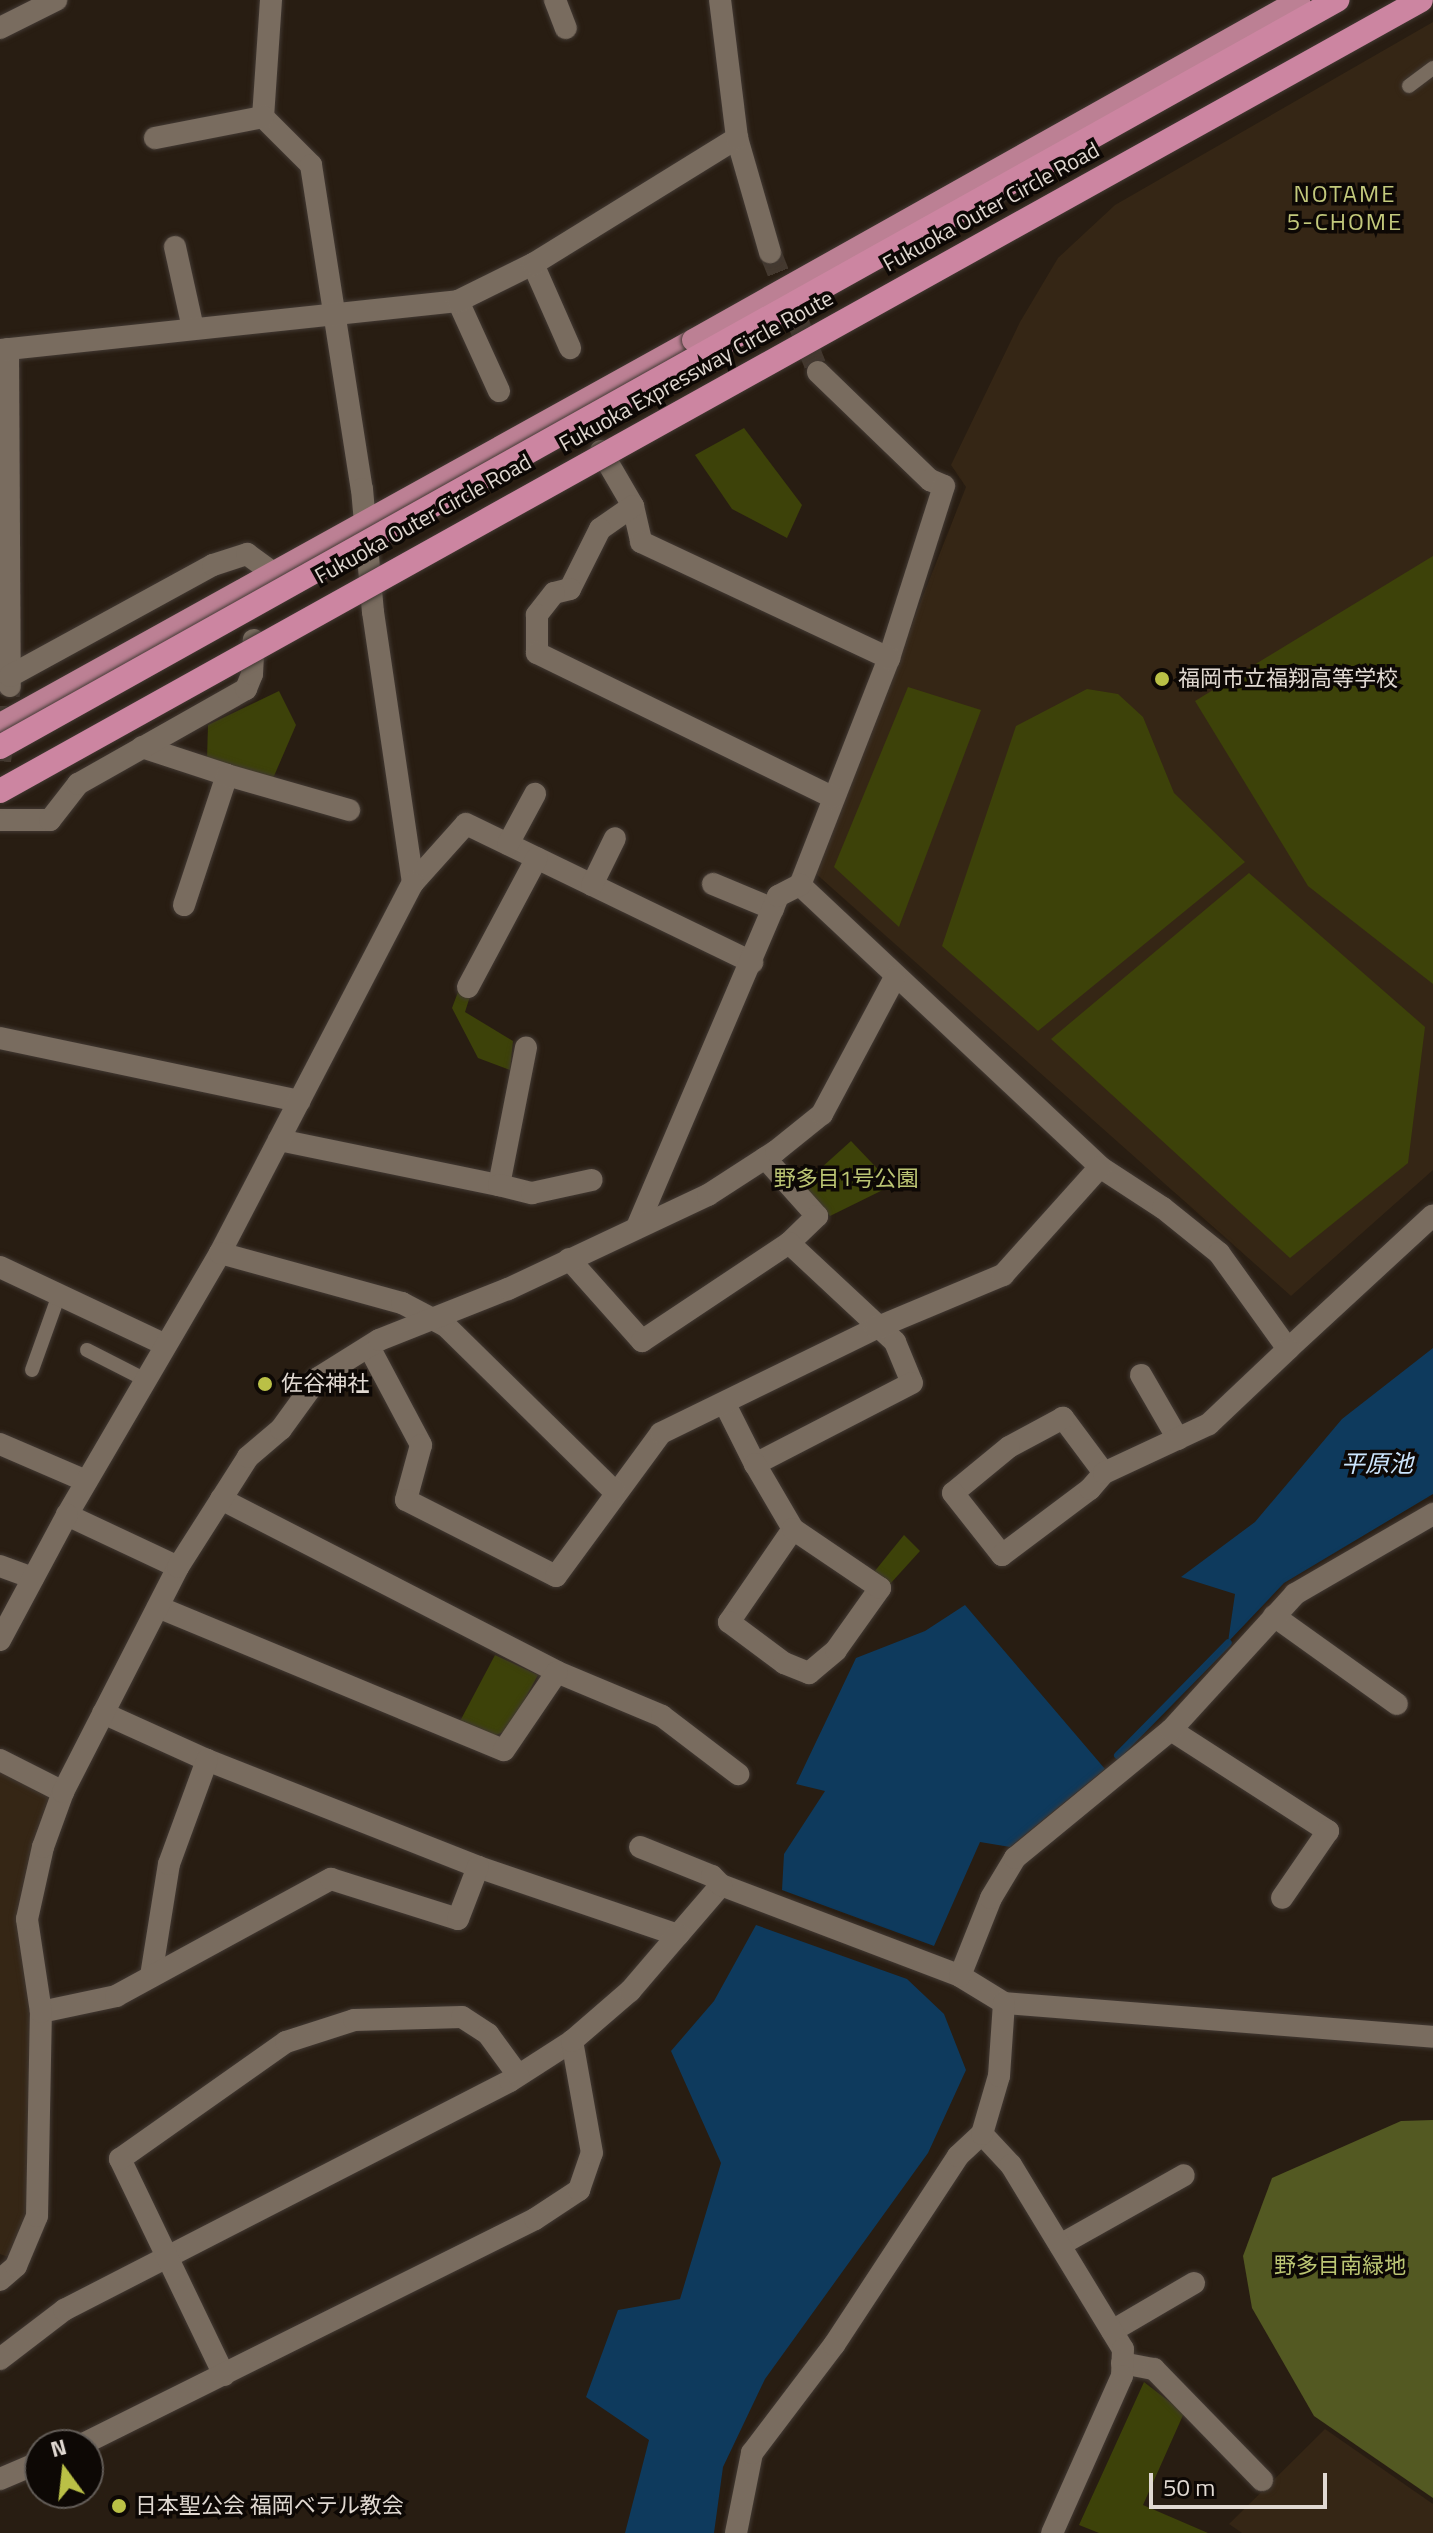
<!DOCTYPE html>
<html>
<head>
<meta charset="utf-8">
<style>
	body { margin:0 }
	#map { position:relative; width:1433px; height:2533px; overflow:hidden; background:#281d12; font-family:"Titillium Web","Noto Sans JP",sans-serif }
	div>[style] { position:absolute }
	[style*='--x'] { left:calc(var(--x)*1px); top:calc(var(--y)*1px); width:calc(var(--w)*1px); rotate:calc(var(--a)*1deg) }
	.built>* { inset:0; background:#352615 }
	.green>* { inset:0; background:#3d4209 }
	.forest>* { inset:0; background:#535922 }
	.water>* { inset:0; background:#0e3a5d }
	.stream>* { height:7px; margin:-3.5px; padding:0 3.5px; transform-origin:3.5px; border-radius:3.5px; background:#0e3a5d }
	.minor-tunnel>* { height:22px; margin-top:-11px; transform-origin:0; background:repeating-linear-gradient(90deg,#44392f 0 22px,transparent 0 33px) }
	.roads { filter:drop-shadow(0 0 2px #423933) drop-shadow(0 0 2px #423933) }
	.service>* { height:14px; margin:-7px; padding:0 7px; transform-origin:7px; border-radius:7px; background:#796c5f }
	.minor>* { height:22px; margin:-11px; padding:0 11px; transform-origin:11px; border-radius:11px; background:#796c5f }
	.tertiary>* { height:22px; margin:-11px; padding:0 11px; transform-origin:11px; border-radius:11px; background:#796c5f }
	.trunk>* { height:22px; margin:-11px; padding:0 11px; transform-origin:11px; border-radius:11px; background:#bc8094 }
	.bridges { filter:drop-shadow(0 0 2px #423933) drop-shadow(0 0 2px #423933) }
	.trunk-bridge>* { height:22px; margin:-11px; padding:0 11px; transform-origin:11px; border-radius:11px; background:#bc8094 }
	.motorway-bridge>* { height:24px; margin:-12px; padding:0 12px; transform-origin:12px; border-radius:12px; background:#cc85a1 }
	.dots>* { width:22px; height:22px; translate:-50% -50%; box-sizing:border-box; border:4px solid #0d0805; border-radius:50% }
	span { translate:-50% -50%; white-space:nowrap; text-align:center; line-height:1.15; -webkit-text-stroke:7px #0d0805; paint-order:stroke }
	.street-label { font-size:22px; color:#e1d9d2 }
	.poi-label { font-size:22px; color:#e1d9d2 }
	.left { translate:0 -50%; text-align:left }
	.park-label { font-size:22px; color:#bcc674 }
	.neighbourhood-label { font-size:24px; color:#c3c97c; letter-spacing:2px }
	.water-label { font-size:24px; color:#cce6fe; font-style:italic }
	.north { position:absolute; left:24px; top:2429px; width:80px; height:80px; box-sizing:border-box; background:#0d0805; border:2px solid #625c57; border-radius:50%; rotate:345deg; font-size:22px; font-weight:700; line-height:32px; text-align:center; color:#e1d9d2 }
	.north::after { content:''; display:block; margin:auto; width:28px; height:36px; background:#bac046; clip-path:polygon(50% 0,100% 100%,50% 72%,0 100%) }
	.scale { position:absolute; left:1149px; top:2473px; width:178px; height:36px; box-sizing:border-box; border:4px solid #e1d9d2; border-top:0; padding-left:10px; font-size:24px; line-height:28px; white-space:nowrap; color:#e1d9d2; -webkit-text-stroke:6px #0d0805; paint-order:stroke }
</style>
</head>
<body>
<div id="map">
	<div class="built">
		<i style="clip-path:polygon(1433px 22px,1433px 1170px,1291px 1296px,814px 872px,966px 487px,951px 465px,1020px 322px,1058px 258px,1115px 205px)"></i>
		<i style="clip-path:polygon(0 1769px,52px 1797px,17px 1917px,31px 2011px,29px 2214px,8px 2257px,0 2254px)"></i>
		<i style="clip-path:polygon(1325px 2429px,1433px 2504px,1433px 2533px,1242px 2533px,1229px 2524px)"></i>
	</div>
	<div class="green">
		<i style="clip-path:polygon(744px 428px,802px 505px,787px 538px,732px 509px,695px 455px)"></i>
		<i style="clip-path:polygon(1433px 556px,1433px 984px,1308px 886px,1195px 701px)"></i>
		<i style="clip-path:polygon(908px 687px,981px 710px,899px 927px,834px 867px)"></i>
		<i style="clip-path:polygon(1087px 689px,1118px 694px,1143px 717px,1174px 793px,1245px 862px,1038px 1031px,942px 946px,1016px 726px)"></i>
		<i style="clip-path:polygon(279px 691px,296px 725px,271px 783px,207px 759px,208px 725px)"></i>
		<i style="clip-path:polygon(1249px 873px,1425px 1027px,1408px 1163px,1290px 1258px,1051px 1039px)"></i>
		<i style="clip-path:polygon(461px 984px,472px 990px,465px 1012px,513px 1041px,510px 1070px,478px 1058px,452px 1008px)"></i>
		<i style="clip-path:polygon(851px 1141px,893px 1185px,830px 1216px,801px 1186px)"></i>
		<i style="clip-path:polygon(904px 1535px,920px 1551px,890px 1584px,874px 1572px)"></i>
		<i style="clip-path:polygon(495px 1655px,538px 1675px,508px 1730px,489px 1738px,458px 1725px)"></i>
		<i style="clip-path:polygon(1144px 2382px,1184px 2413px,1143px 2505px,1208px 2533px,1099px 2533px,1079px 2525px)"></i>
	</div>
	<div class="forest">
		<i style="clip-path:polygon(1433px 2120px,1433px 2498px,1314px 2416px,1252px 2308px,1243px 2256px,1272px 2178px,1401px 2121px)"></i>
	</div>
	<div class="water">
		<i style="clip-path:polygon(1433px 1348px,1433px 1494px,1284px 1583px,1228px 1642px,1235px 1594px,1181px 1577px,1255px 1522px,1342px 1419px)"></i>
		<i style="clip-path:polygon(965px 1605px,1105px 1769px,1010px 1847px,980px 1842px,934px 1946px,782px 1890px,784px 1854px,825px 1791px,796px 1784px,856px 1658px,925px 1631px)"></i>
		<i style="clip-path:polygon(756px 1925px,907px 1979px,944px 2014px,966px 2070px,928px 2153px,765px 2379px,723px 2467px,714px 2533px,625px 2533px,649px 2440px,586px 2397px,618px 2310px,680px 2299px,721px 2163px,671px 2051px,714px 2001px)"></i>
	</div>
	<div class="stream">
		<i style="--x:1117;--y:1755;--w:158;--a:-45.5"></i>
	</div>
	<div class="minor-tunnel">
		<i style="--x:770;--y:252;--w:129;--a:68.2"></i>
		<i style="--x:0;--y:761;--w:76;--a:-82.4"></i>
	</div>
	<div class="roads">
		<div class="service">
			<i style="--x:1409;--y:86;--w:30;--a:-37"></i>
			<i style="--x:87;--y:1350;--w:66;--a:27"></i>
			<i style="--x:32;--y:1370;--w:83;--a:-70.3"></i>
		</div>
		<div class="minor">
			<i style="--x:271;--y:0;--w:117;--a:93.9"></i>
			<i style="--x:263;--y:117;--w:68;--a:45"></i>
			<i style="--x:311;--y:165;--w:328;--a:81.1"></i>
			<i style="--x:362;--y:489;--w:123;--a:84.9"></i>
			<i style="--x:373;--y:612;--w:274;--a:81.6"></i>
			<i style="--x:413;--y:883;--w:79;--a:-48.1"></i>
			<i style="--x:466;--y:824;--w:318;--a:25.8"></i>
			<i style="--x:555;--y:0;--w:30;--a:69"></i>
			<i style="--x:0;--y:28;--w:63;--a:-26.6"></i>
			<i style="--x:155;--y:138;--w:110;--a:-11"></i>
			<i style="--x:737;--y:138;--w:119;--a:73.9"></i>
			<i style="--x:175;--y:247;--w:83;--a:77.5"></i>
			<i style="--x:533;--y:264;--w:92;--a:66.2"></i>
			<i style="--x:458;--y:301;--w:99;--a:65.5"></i>
			<i style="--x:8;--y:349;--w:337;--a:89.7"></i>
			<i style="--x:0;--y:350;--w:461;--a:-6.1"></i>
			<i style="--x:458;--y:301;--w:84;--a:-26.3"></i>
			<i style="--x:533;--y:264;--w:240;--a:-31.7"></i>
			<i style="--x:737;--y:138;--w:139;--a:-97"></i>
			<i style="--x:818;--y:372;--w:156;--a:44"></i>
			<i style="--x:930;--y:480;--w:15;--a:23"></i>
			<i style="--x:944;--y:486;--w:181;--a:107.7"></i>
			<i style="--x:889;--y:658;--w:244;--a:111.4"></i>
			<i style="--x:800;--y:885;--w:412;--a:43.2"></i>
			<i style="--x:1100;--y:1167;--w:75;--a:33.1"></i>
			<i style="--x:1163;--y:1208;--w:72;--a:38.8"></i>
			<i style="--x:1219;--y:1253;--w:118;--a:54.3"></i>
			<i style="--x:1288;--y:1349;--w:197;--a:-42.7"></i>
			<i style="--x:601;--y:451;--w:64;--a:59.8"></i>
			<i style="--x:633;--y:506;--w:37;--a:77"></i>
			<i style="--x:641;--y:542;--w:274;--a:25.1"></i>
			<i style="--x:633;--y:506;--w:40;--a:145.1"></i>
			<i style="--x:600;--y:529;--w:67;--a:116.6"></i>
			<i style="--x:570;--y:589;--w:16;--a:166"></i>
			<i style="--x:554;--y:593;--w:28;--a:128"></i>
			<i style="--x:537;--y:615;--w:38;--a:90"></i>
			<i style="--x:537;--y:653;--w:328;--a:26"></i>
			<i style="--x:10;--y:676;--w:231;--a:-28.7"></i>
			<i style="--x:213;--y:565;--w:36;--a:-18"></i>
			<i style="--x:247;--y:554;--w:34;--a:36"></i>
			<i style="--x:142;--y:747;--w:89;--a:18.2"></i>
			<i style="--x:227;--y:775;--w:137;--a:108.3"></i>
			<i style="--x:227;--y:775;--w:127;--a:16"></i>
			<i style="--x:0;--y:820;--w:50;--a:0"></i>
			<i style="--x:50;--y:820;--w:46;--a:-52.1"></i>
			<i style="--x:78;--y:784;--w:193;--a:-29.5"></i>
			<i style="--x:246;--y:689;--w:16;--a:-68"></i>
			<i style="--x:252;--y:674;--w:34;--a:-87"></i>
			<i style="--x:508;--y:844;--w:57;--a:-61.6"></i>
			<i style="--x:713;--y:884;--w:65;--a:22.6"></i>
			<i style="--x:592;--y:885;--w:52;--a:-63.9"></i>
			<i style="--x:468;--y:987;--w:146;--a:-61.9"></i>
			<i style="--x:0;--y:1038;--w:306;--a:11.9"></i>
			<i style="--x:279;--y:1140;--w:225;--a:11.6"></i>
			<i style="--x:499;--y:1185;--w:140;--a:-78.9"></i>
			<i style="--x:765;--y:1158;--w:78;--a:48.1"></i>
			<i style="--x:817;--y:1216;--w:39;--a:136"></i>
			<i style="--x:499;--y:1185;--w:34;--a:14"></i>
			<i style="--x:532;--y:1193;--w:61;--a:-12.2"></i>
			<i style="--x:637;--y:1227;--w:360;--a:-66.9"></i>
			<i style="--x:778;--y:896;--w:25;--a:-27"></i>
			<i style="--x:220;--y:1253;--w:417;--a:-62.5"></i>
			<i style="--x:569;--y:1259;--w:110;--a:48.3"></i>
			<i style="--x:642;--y:1341;--w:177;--a:-33.7"></i>
			<i style="--x:789;--y:1243;--w:145;--a:43"></i>
			<i style="--x:895;--y:1342;--w:44;--a:67.5"></i>
			<i style="--x:912;--y:1383;--w:177;--a:152.7"></i>
			<i style="--x:755;--y:1464;--w:67;--a:-116.6"></i>
			<i style="--x:0;--y:1267;--w:183;--a:25.2"></i>
			<i style="--x:369;--y:1347;--w:111;--a:62"></i>
			<i style="--x:421;--y:1445;--w:57;--a:105.3"></i>
			<i style="--x:406;--y:1500;--w:168;--a:26.9"></i>
			<i style="--x:556;--y:1576;--w:177;--a:-53.7"></i>
			<i style="--x:661;--y:1433;--w:239;--a:-26"></i>
			<i style="--x:876;--y:1328;--w:138;--a:-22.7"></i>
			<i style="--x:1003;--y:1275;--w:145;--a:-48.1"></i>
			<i style="--x:1141;--y:1375;--w:74;--a:60"></i>
			<i style="--x:0;--y:1444;--w:94;--a:23.3"></i>
			<i style="--x:755;--y:1464;--w:75;--a:59.7"></i>
			<i style="--x:793;--y:1529;--w:113;--a:124.5"></i>
			<i style="--x:729;--y:1622;--w:69;--a:36.7"></i>
			<i style="--x:784;--y:1663;--w:27;--a:22"></i>
			<i style="--x:809;--y:1673;--w:35;--a:-40"></i>
			<i style="--x:836;--y:1650;--w:76;--a:-54.6"></i>
			<i style="--x:880;--y:1588;--w:105;--a:-145.9"></i>
			<i style="--x:1104;--y:1473;--w:69;--a:-126.7"></i>
			<i style="--x:1063;--y:1418;--w:61;--a:151.8"></i>
			<i style="--x:1009;--y:1447;--w:72;--a:140.6"></i>
			<i style="--x:953;--y:1493;--w:79;--a:51.7"></i>
			<i style="--x:1002;--y:1555;--w:110;--a:-36.9"></i>
			<i style="--x:1090;--y:1489;--w:21;--a:-49"></i>
			<i style="--x:1104;--y:1473;--w:116;--a:-25"></i>
			<i style="--x:1209;--y:1424;--w:109;--a:-43.5"></i>
			<i style="--x:221;--y:1499;--w:378;--a:27.2"></i>
			<i style="--x:557;--y:1672;--w:114;--a:22.7"></i>
			<i style="--x:662;--y:1716;--w:96;--a:37.3"></i>
			<i style="--x:0;--y:1566;--w:35;--a:20"></i>
			<i style="--x:178;--y:1567;--w:123;--a:-154.9"></i>
			<i style="--x:67;--y:1515;--w:303;--a:-59.7"></i>
			<i style="--x:220;--y:1253;--w:189;--a:15.4"></i>
			<i style="--x:402;--y:1303;--w:50;--a:27.6"></i>
			<i style="--x:446;--y:1326;--w:235;--a:44.5"></i>
			<i style="--x:158;--y:1607;--w:374;--a:22.5"></i>
			<i style="--x:504;--y:1750;--w:94;--a:-55.8"></i>
			<i style="--x:1274;--y:1616;--w:151;--a:35.6"></i>
			<i style="--x:0;--y:1640;--w:142;--a:-61.8"></i>
			<i style="--x:103;--y:1713;--w:114;--a:24.3"></i>
			<i style="--x:207;--y:1760;--w:291;--a:21.5"></i>
			<i style="--x:478;--y:1867;--w:211;--a:18.8"></i>
			<i style="--x:678;--y:1935;--w:66;--a:-49.3"></i>
			<i style="--x:721;--y:1885;--w:256;--a:20.8"></i>
			<i style="--x:960;--y:1976;--w:52;--a:31.5"></i>
			<i style="--x:1004;--y:2003;--w:430;--a:4.5"></i>
			<i style="--x:1171;--y:1730;--w:187;--a:32.8"></i>
			<i style="--x:1328;--y:1831;--w:81;--a:124.5"></i>
			<i style="--x:0;--y:1760;--w:71;--a:26.9"></i>
			<i style="--x:640;--y:1847;--w:78;--a:21.9"></i>
			<i style="--x:712;--y:1876;--w:13;--a:45"></i>
			<i style="--x:151;--y:1976;--w:113;--a:-80.9"></i>
			<i style="--x:169;--y:1864;--w:111;--a:-69.9"></i>
			<i style="--x:960;--y:1976;--w:84;--a:-68.3"></i>
			<i style="--x:991;--y:1898;--w:47;--a:-59"></i>
			<i style="--x:1015;--y:1858;--w:202;--a:-39.4"></i>
			<i style="--x:1171;--y:1730;--w:184;--a:-47.6"></i>
			<i style="--x:1295;--y:1594;--w:160;--a:-30.1"></i>
			<i style="--x:41;--y:2012;--w:77;--a:-12"></i>
			<i style="--x:116;--y:1996;--w:245;--a:-28.6"></i>
			<i style="--x:331;--y:1879;--w:133;--a:17.5"></i>
			<i style="--x:458;--y:1919;--w:56;--a:-69"></i>
			<i style="--x:1060;--y:2245;--w:142;--a:-29.4"></i>
			<i style="--x:0;--y:2280;--w:21;--a:-41"></i>
			<i style="--x:16;--y:2266;--w:54;--a:-67.2"></i>
			<i style="--x:37;--y:2216;--w:204;--a:-88.9"></i>
			<i style="--x:41;--y:2012;--w:94;--a:-98.6"></i>
			<i style="--x:27;--y:1919;--w:74;--a:-77.5"></i>
			<i style="--x:43;--y:1847;--w:59;--a:-70"></i>
			<i style="--x:63;--y:1792;--w:253;--a:-62.9"></i>
			<i style="--x:178;--y:1567;--w:130;--a:-57.5"></i>
			<i style="--x:248;--y:1457;--w:43;--a:-40.3"></i>
			<i style="--x:281;--y:1429;--w:63;--a:-54"></i>
			<i style="--x:318;--y:1378;--w:72;--a:-31.9"></i>
			<i style="--x:379;--y:1340;--w:139;--a:-21.6"></i>
			<i style="--x:508;--y:1289;--w:221;--a:-25.2"></i>
			<i style="--x:708;--y:1195;--w:81;--a:-32.9"></i>
			<i style="--x:776;--y:1151;--w:59;--a:-38.8"></i>
			<i style="--x:822;--y:1114;--w:155;--a:-61.9"></i>
			<i style="--x:1112;--y:2331;--w:95;--a:-30.3"></i>
			<i style="--x:0;--y:2359;--w:81;--a:-37.4"></i>
			<i style="--x:64;--y:2310;--w:501;--a:-27.18"></i>
			<i style="--x:510;--y:2081;--w:74;--a:-32.8"></i>
			<i style="--x:1122;--y:2363;--w:33;--a:11"></i>
			<i style="--x:1154;--y:2369;--w:155;--a:45.8"></i>
			<i style="--x:224;--y:2375;--w:240;--a:-115.7"></i>
			<i style="--x:120;--y:2159;--w:203;--a:-35.2"></i>
			<i style="--x:286;--y:2042;--w:71;--a:-17.9"></i>
			<i style="--x:354;--y:2020;--w:108;--a:-1.6"></i>
			<i style="--x:462;--y:2017;--w:31;--a:33"></i>
			<i style="--x:488;--y:2034;--w:51;--a:53.8"></i>
			<i style="--x:81;--y:2445;--w:507;--a:-26.46"></i>
			<i style="--x:535;--y:2219;--w:53;--a:-33.4"></i>
			<i style="--x:579;--y:2190;--w:39;--a:-71"></i>
			<i style="--x:592;--y:2153;--w:114;--a:-100.1"></i>
			<i style="--x:572;--y:2041;--w:77;--a:-40.8"></i>
			<i style="--x:630;--y:1991;--w:74;--a:-49.4"></i>
			<i style="--x:0;--y:2479;--w:43;--a:-23"></i>
		</div>
		<div class="tertiary">
			<i style="--x:982;--y:2134;--w:42;--a:46.9"></i>
			<i style="--x:1011;--y:2165;--w:215;--a:58.7"></i>
			<i style="--x:1123;--y:2349;--w:27;--a:92"></i>
			<i style="--x:1122;--y:2376;--w:172;--a:114"></i>
			<i style="--x:736;--y:2533;--w:82;--a:-78.7"></i>
			<i style="--x:752;--y:2453;--w:136;--a:-52.8"></i>
			<i style="--x:834;--y:2345;--w:226;--a:-56.7"></i>
			<i style="--x:958;--y:2156;--w:33;--a:-43"></i>
			<i style="--x:982;--y:2134;--w:60;--a:-73.7"></i>
			<i style="--x:999;--y:2076;--w:73;--a:-86.1"></i>
		</div>
		<div class="trunk">
			<i style="--x:0;--y:724;--w:792;--a:-28.99"></i>
		</div>
	</div>
	<div class="bridges">
		<div class="trunk-bridge">
			<i style="--x:693;--y:340;--w:695;--a:-29.29"></i>
		</div>
		<div class="motorway-bridge">
			<i style="--x:0;--y:747;--w:1532;--a:-29.19"></i>
			<i style="--x:0;--y:791;--w:1626;--a:-29.1"></i>
		</div>
	</div>
	<div class="dots">
		<i style="left:1162px;top:679px;background:#bac046"></i>
		<i style="left:265px;top:1384px;background:#bac046"></i>
		<i style="left:119px;top:2506px;background:#bac046"></i>
	</div>
	<div class="street-label">
		<span style="left:991px;top:207px;rotate:-29deg">Fukuoka Outer Circle Road</span>
		<span style="left:696px;top:371px;rotate:-29deg">Fukuoka Expressway Circle Route</span>
		<span style="left:423px;top:519px;rotate:-29deg">Fukuoka Outer Circle Road</span>
	</div>
	<div class="poi-label">
		<span class="left" style="left:1178px;top:679px">福岡市立福翔高等学校</span>
		<span class="left" style="left:281px;top:1384px">佐谷神社</span>
		<span class="left" style="left:135px;top:2506px">日本聖公会 福岡ベテル教会</span>
	</div>
	<div class="park-label">
		<span style="left:846px;top:1179px">野多目1号公園</span>
		<span style="left:1340px;top:2266px">野多目南緑地</span>
	</div>
	<div class="neighbourhood-label">
		<span style="left:1345px;top:208px">NOTAME<br>5-CHOME</span>
	</div>
	<div class="water-label">
		<span style="left:1377px;top:1464px">平原池</span>
	</div>
	<div class="north">N</div>
	<div class="scale">50 m</div>
</div>
</body>
</html>
